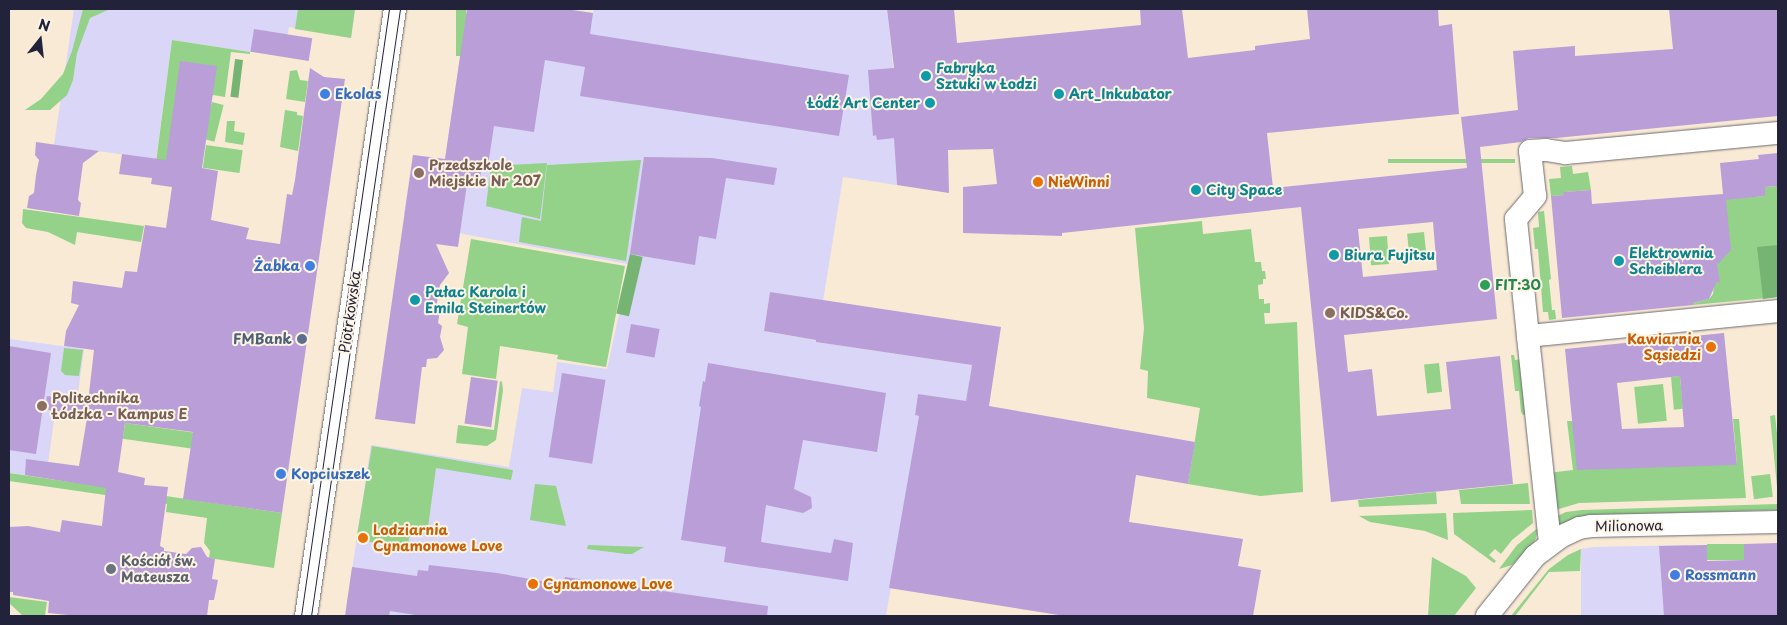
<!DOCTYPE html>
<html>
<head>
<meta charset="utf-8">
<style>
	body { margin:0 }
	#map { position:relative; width:1787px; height:625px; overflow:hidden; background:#f8ead4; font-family:"Playpen Sans",sans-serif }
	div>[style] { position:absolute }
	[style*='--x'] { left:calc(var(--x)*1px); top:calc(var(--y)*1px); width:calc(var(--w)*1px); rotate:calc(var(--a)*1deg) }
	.built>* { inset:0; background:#d9d6f7 }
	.green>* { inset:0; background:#93d288; transform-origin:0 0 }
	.forest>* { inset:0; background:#76b474; transform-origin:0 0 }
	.building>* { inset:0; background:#ba9ed7; transform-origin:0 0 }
	.roads { filter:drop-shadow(0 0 1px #6d6871) drop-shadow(0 0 1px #6d6871) }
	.minor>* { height:22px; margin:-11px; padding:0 11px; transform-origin:11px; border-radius:11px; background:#fff }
	.tram>* { height:1px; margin:-0.5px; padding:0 0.5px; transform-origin:0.5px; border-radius:0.5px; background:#22223b }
	.dots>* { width:14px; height:14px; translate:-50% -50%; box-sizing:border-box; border:2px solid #fcf5e5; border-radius:50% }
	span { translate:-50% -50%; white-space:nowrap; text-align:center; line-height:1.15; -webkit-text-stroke:4px #fcf5e5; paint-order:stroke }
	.culture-label { font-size:14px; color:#0d838f; font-weight:700 }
	.left { translate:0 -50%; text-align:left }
	.right { translate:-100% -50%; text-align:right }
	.shop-label { font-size:14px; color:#366cbe; font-weight:700 }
	.education-label { font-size:14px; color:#785e54; font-weight:700 }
	.food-label { font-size:14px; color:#c56008; font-weight:700 }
	.leisure-label { font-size:14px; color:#27864d; font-weight:700 }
	.street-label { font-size:14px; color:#22223b }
	.service-label { font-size:14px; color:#4e5e75; font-weight:700 }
	.worship-label { font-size:14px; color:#5b616d; font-weight:700 }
	.frame { position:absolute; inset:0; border:10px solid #22223b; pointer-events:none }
	.north { position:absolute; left:15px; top:15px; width:50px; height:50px; -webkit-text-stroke:4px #fcf5e5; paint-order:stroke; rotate:16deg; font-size:14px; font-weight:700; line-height:20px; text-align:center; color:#22223b }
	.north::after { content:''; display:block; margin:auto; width:18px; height:22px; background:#22223b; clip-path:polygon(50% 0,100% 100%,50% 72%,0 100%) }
</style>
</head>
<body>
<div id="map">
	<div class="built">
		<i style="clip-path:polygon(74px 9px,355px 9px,351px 38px,289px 27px,286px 42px,250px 52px,172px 40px,156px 159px,54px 145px)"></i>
		<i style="clip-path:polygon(467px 9px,565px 9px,593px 13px,594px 9px,887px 9px,902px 154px,895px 155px,897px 185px,843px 177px,823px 301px,770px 292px,764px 331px,816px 340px,816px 342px,972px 365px,969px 381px,988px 406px,918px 394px,915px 415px,919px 416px,886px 616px,345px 616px,371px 445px,509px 467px,522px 388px,553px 392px,557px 362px,607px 369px,619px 314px,628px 264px,463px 234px,404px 214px,413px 155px,445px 159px)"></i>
		<i style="clip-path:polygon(9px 339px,84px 349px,75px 415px,55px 413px,46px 478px,9px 473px)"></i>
		<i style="clip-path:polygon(1689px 545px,1690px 616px,1581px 616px,1581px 549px,1594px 547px)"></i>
	</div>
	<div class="green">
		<i style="clip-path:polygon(83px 9px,110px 9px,90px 18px,77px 53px,73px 80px,67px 95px,50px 110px,25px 110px,41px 99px,63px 74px,72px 51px)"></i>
		<i style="clip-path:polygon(298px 9px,355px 9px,351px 38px,295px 29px)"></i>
		<i style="left:456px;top:9px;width:10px;height:47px"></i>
		<i style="clip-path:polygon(172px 40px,250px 52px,250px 54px,231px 52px,225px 97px,213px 95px,166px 163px,156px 162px)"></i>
		<i style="clip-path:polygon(297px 70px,300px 80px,308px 81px,305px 102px,286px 99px,290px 71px)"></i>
		<i style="left:212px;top:102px;width:12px;height:38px;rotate:14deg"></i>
		<i style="clip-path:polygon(285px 110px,297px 112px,297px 115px,303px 116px,298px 151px,280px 147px)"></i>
		<i style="clip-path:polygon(227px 121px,235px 121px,234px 131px,245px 133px,243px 145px,225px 142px)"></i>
		<i style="left:206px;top:145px;width:37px;height:23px;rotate:8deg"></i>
		<i style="left:1515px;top:159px;width:4px;height:127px;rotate:90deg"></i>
		<i style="clip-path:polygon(641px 160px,626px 261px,519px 242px,522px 217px,541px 221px,547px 165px)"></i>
		<i style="clip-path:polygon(547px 163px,540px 219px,486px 206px,491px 166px)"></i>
		<i style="clip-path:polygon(1572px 166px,1573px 174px,1588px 172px,1591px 190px,1564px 192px,1564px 195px,1551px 196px,1549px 179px,1561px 178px,1560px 167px)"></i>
		<i style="clip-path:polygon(1778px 186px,1778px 297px,1693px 305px,1693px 303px,1709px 299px,1713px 294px,1714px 283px,1719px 282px,1716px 260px,1723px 258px,1729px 251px,1723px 199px,1765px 196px,1765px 187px)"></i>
		<i style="clip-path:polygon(23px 209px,144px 226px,141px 242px,77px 232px,75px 245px,48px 232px,26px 228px,22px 223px)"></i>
		<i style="clip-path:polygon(1544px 211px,1551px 279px,1549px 280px,1552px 310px,1555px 310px,1556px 319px,1549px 320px,1548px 312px,1543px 312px,1538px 249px,1535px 249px,1533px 228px,1539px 227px,1538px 212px)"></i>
		<i style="clip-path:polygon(1202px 221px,1203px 234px,1251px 229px,1255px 262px,1261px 262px,1262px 271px,1265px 271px,1266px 279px,1263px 279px,1263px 284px,1258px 285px,1259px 299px,1264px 299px,1264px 304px,1270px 303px,1270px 313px,1264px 313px,1265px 324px,1297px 322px,1303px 492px,1260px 496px,1188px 484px,1200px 408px,1147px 398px,1148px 371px,1140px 369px,1144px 328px,1135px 228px)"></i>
		<i style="left:1424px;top:232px;width:28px;height:17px;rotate:84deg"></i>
		<i style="left:1387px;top:236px;width:28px;height:18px;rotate:86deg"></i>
		<i style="clip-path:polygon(471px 239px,625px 266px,606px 367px,557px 359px,558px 355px,500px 346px,496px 379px,462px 374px,468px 327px,457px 324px)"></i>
		<i style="clip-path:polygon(64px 348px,83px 350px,79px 376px,65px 375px,61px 371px)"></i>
		<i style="clip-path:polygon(1511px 355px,1514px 355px,1515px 360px,1523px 359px,1529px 414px,1523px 415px,1521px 412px,1519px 391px,1515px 391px)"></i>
		<i style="left:1439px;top:363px;width:29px;height:15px;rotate:84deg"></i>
		<i style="left:1680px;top:376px;width:33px;height:9px;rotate:85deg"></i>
		<i style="clip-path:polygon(500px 381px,502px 382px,503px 390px,496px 440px,487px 446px,456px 443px,458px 425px,494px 430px)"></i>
		<i style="left:1663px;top:384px;width:37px;height:29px;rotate:84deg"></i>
		<i style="clip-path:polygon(1775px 415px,1778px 443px,1778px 497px,1770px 416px)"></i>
		<i style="clip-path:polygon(1733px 419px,1739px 419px,1746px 498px,1579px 503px,1552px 511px,1548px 473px,1573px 470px,1567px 421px,1572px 421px,1737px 465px)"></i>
		<i style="left:125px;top:423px;width:69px;height:16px;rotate:8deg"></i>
		<i style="clip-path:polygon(372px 446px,513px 470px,511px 480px,436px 468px,427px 535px,410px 533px,408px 545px,356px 541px)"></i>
		<i style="clip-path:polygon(9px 473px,282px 513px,274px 568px,209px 558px,210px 551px,204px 543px,207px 518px,166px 512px,167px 504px,9px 481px)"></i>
		<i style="left:1770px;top:474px;width:23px;height:19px;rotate:83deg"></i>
		<i style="clip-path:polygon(1528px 483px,1530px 504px,1461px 504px,1459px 490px)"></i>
		<i style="clip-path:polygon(535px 484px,556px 486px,566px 526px,530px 520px)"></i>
		<i style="clip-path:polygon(1436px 492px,1437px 504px,1359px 507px,1358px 500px)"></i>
		<i style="clip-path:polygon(1778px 504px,1778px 510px,1600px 515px,1560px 524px,1553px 518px,1566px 512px,1582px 510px)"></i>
		<i style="clip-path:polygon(1532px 510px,1533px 523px,1512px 540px,1501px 554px,1495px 549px,1489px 555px,1496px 561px,1494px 563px,1454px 534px,1453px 513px)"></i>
		<i style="clip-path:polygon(1446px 513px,1448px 540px,1425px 531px,1370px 522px,1359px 516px)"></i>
		<i style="clip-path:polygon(1539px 527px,1535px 541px,1512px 565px,1499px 569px,1517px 545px)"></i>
		<i style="left:1744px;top:544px;width:16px;height:37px;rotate:90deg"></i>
		<i style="clip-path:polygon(588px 545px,644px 547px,632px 554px,626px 554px,587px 549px)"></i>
		<i style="clip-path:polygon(1581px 549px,1580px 571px,1549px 572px,1515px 616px,1511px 616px,1549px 569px,1568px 555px)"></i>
		<i style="clip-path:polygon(1432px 557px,1466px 576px,1476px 588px,1454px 616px,1428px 616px)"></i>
		<i style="clip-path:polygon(9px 597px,47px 602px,45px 615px,56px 616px,23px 616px,9px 603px)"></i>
	</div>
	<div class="forest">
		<i style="left:243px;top:60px;width:38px;height:8px;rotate:97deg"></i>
		<i style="clip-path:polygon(1778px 245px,1778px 297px,1763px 299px,1757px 247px)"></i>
		<i style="left:630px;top:254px;width:13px;height:61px;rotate:13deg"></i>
	</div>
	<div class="building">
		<i style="clip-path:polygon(467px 9px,565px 9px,593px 13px,590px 34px,849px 75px,839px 136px,580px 96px,585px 67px,545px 60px,534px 132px,494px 126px,488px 165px,482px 164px,479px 186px,467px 184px,458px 247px,436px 244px,449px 273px,440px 285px,436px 308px,440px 310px,438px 323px,442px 326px,440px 337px,444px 350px,437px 358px,427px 359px,426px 367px,422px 367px,415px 424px,375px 419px,413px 155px,445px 159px)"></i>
		<i style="clip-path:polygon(evenodd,887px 9px,954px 9px,957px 43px,1141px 25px,1140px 9px,1182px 9px,1188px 58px,1255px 50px,1255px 46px,1310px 39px,1307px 9px,1438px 9px,1439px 26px,1452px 24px,1459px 114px,1267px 133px,1273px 188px,1467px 168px,1461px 117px,1518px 110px,1513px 51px,1575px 46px,1575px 56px,1673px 49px,1669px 9px,1778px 9px,1778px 116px,1556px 138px,1529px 138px,1521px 142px,1480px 147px,1497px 319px,1344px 335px,1348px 372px,1372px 369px,1377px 416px,1451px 409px,1446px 362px,1500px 356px,1513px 484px,1331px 502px,1301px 207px,1062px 233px,1062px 236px,963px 233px,963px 187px,997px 184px,993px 149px,948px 150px,949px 193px,897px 185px,894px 138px,877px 140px,876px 135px,873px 136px,868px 70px,894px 68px,887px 9px,1433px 222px,1437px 270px,1363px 277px,1358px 229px,1433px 222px)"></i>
		<i style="left:254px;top:29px;width:59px;height:23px;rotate:9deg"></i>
		<i style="clip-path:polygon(180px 61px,217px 66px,202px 168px,218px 171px,211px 220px,249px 228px,246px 239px,280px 244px,287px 194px,292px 195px,295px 180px,310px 68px,324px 77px,345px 79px,282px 513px,183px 499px,193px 432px,125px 423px,118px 472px,145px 478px,144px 485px,168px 487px,160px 546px,164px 548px,164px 551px,186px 554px,192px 548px,201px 547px,207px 557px,215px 559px,212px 579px,218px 580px,214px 600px,209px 600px,207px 616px,78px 616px,48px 613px,49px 601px,13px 595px,13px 592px,9px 592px,9px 527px,28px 526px,60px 532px,62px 520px,102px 526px,106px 488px,25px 475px,26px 459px,79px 466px,87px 418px,45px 409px,47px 396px,88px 402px,94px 350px,64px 346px,66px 331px,79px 305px,71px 303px,73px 281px,122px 288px,125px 271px,137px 272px,145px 225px,166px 228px,172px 187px,151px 184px,152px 178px,119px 174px,122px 154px,166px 160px)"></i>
		<i style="clip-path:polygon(36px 142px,99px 151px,83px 163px,78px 200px,81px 203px,79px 216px,27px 208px,29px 196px,34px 193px,36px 175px,39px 160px,35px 155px)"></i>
		<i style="clip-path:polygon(1778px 153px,1778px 186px,1765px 187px,1765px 196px,1726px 200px,1731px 250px,1717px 265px,1720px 282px,1716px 283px,1709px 299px,1693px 303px,1693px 305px,1562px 318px,1551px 196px,1564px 195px,1563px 192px,1591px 190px,1592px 204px,1723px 194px,1720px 163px,1759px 159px,1758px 155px)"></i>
		<i style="clip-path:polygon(644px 157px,712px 158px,777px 168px,774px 185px,726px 178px,716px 239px,699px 236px,695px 265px,630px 254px)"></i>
		<i style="clip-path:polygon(770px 292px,1001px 327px,989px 406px,1195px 442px,1188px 484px,1136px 475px,1129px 522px,1243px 539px,1238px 566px,1261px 570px,1253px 616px,1065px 616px,889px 588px,919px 416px,915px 415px,918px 394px,966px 401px,972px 365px,816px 342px,816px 340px,764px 331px)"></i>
		<i style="left:631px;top:324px;width:29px;height:29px;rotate:10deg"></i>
		<i style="clip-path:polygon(evenodd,1724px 333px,1737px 465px,1577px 470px,1565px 349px,1724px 333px,1680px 376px,1684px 427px,1622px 429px,1617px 383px,1680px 376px)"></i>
		<i style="clip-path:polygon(9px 346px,51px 353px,36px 454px,9px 450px)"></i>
		<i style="clip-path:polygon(708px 363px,886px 393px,877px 452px,803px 440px,794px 489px,811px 497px,812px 508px,803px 513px,766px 505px,761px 542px,831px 553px,834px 539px,853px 543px,848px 581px,724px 562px,726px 547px,681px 540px,701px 407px,699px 406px,703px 381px,705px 382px)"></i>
		<i style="left:562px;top:373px;width:44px;height:85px;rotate:9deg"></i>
		<i style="left:471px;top:377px;width:27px;height:47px;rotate:8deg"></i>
		<i style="clip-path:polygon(1778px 543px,1778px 616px,1664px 616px,1659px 546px,1707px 545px,1707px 561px,1744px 560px,1744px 544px)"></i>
		<i style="clip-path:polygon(429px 565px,497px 573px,563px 585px,565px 577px,768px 606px,767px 616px,422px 616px,390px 611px,389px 616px,345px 616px,352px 567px,417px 576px,418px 570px,428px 571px)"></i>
	</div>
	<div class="roads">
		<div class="minor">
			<i style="--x:1528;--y:336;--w:118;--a:-95.9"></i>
			<i style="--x:1516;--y:219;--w:30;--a:-50"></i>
			<i style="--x:1535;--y:196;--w:45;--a:-96.3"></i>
			<i style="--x:1530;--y:151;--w:16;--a:-4"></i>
			<i style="--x:1546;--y:150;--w:20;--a:9"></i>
			<i style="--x:1566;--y:153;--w:213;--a:-5.4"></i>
			<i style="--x:1550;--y:543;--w:208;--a:-96.1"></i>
			<i style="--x:1528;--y:336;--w:251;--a:-5.7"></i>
			<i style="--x:306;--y:616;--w:613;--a:-81.66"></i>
			<i style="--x:1487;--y:616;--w:77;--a:-51.3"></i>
			<i style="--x:1535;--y:556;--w:31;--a:-37"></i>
			<i style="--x:1560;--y:537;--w:21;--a:-25"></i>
			<i style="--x:1579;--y:528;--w:12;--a:-9"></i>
			<i style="--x:1591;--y:526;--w:187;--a:-1.2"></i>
		</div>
	</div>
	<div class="tram">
		<i style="--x:301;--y:616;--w:613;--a:-81.75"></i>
		<i style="--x:311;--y:616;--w:613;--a:-81.66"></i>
	</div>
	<div class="dots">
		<i style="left:926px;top:76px;background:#0f9aa8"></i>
		<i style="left:325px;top:94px;background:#3f7fe0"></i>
		<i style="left:1059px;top:94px;background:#0f9aa8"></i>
		<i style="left:930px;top:103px;background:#0f9aa8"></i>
		<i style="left:419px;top:173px;background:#8d6e63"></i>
		<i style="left:1038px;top:182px;background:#e8710a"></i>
		<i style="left:1196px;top:190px;background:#0f9aa8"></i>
		<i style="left:1334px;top:255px;background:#0f9aa8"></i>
		<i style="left:1619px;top:261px;background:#0f9aa8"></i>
		<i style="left:310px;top:266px;background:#3f7fe0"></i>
		<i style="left:1485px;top:285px;background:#2e9e5b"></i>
		<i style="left:415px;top:300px;background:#0f9aa8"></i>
		<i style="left:1330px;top:313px;background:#8d6e63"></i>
		<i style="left:302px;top:339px;background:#5c6f8a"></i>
		<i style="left:1711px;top:347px;background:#e8710a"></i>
		<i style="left:42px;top:406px;background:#8d6e63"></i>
		<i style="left:281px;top:474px;background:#3f7fe0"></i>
		<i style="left:363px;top:538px;background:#e8710a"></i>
		<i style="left:111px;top:569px;background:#6b7280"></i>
		<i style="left:1675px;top:575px;background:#3f7fe0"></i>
		<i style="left:533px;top:584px;background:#e8710a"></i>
	</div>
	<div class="culture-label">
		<span class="left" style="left:936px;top:76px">Fabryka<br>Sztuki w Łodzi</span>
		<span class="left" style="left:1069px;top:94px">Art_Inkubator</span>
		<span class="right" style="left:920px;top:103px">Łódź Art Center</span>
		<span class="left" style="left:1206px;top:190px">City Space</span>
		<span class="left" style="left:1629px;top:261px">Elektrownia<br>Scheiblera</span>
		<span class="left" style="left:1344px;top:255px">Biura Fujitsu</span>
		<span class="left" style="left:425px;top:300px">Pałac Karola i<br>Emila Steinertów</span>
	</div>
	<div class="shop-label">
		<span class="left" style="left:335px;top:94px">Ekolas</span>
		<span class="right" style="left:300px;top:266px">Żabka</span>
		<span class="left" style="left:291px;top:474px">Kopciuszek</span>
		<span class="left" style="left:1685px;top:575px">Rossmann</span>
	</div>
	<div class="education-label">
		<span class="left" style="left:429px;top:173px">Przedszkole<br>Miejskie Nr 207</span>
		<span class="left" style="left:1340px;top:313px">KIDS&amp;Co.</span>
		<span class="left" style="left:52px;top:406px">Politechnika<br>Łódzka - Kampus E</span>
	</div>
	<div class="food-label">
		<span class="left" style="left:1048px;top:182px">NieWinni</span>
		<span class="right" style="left:1701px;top:347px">Kawiarnia<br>Sąsiedzi</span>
		<span class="left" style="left:373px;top:538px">Lodziarnia<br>Cynamonowe Love</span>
		<span class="left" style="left:543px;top:584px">Cynamonowe Love</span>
	</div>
	<div class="leisure-label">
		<span class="left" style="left:1495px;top:285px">FIT:30</span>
	</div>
	<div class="street-label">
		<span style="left:350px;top:312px;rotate:-82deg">Piotrkowska</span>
		<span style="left:1629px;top:526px;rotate:-1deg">Milionowa</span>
	</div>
	<div class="service-label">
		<span class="right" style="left:292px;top:339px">FMBank</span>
	</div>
	<div class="worship-label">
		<span class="left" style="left:121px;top:569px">Kościół św.<br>Mateusza</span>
	</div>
	<div class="frame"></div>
	<div class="north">N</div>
</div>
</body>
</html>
